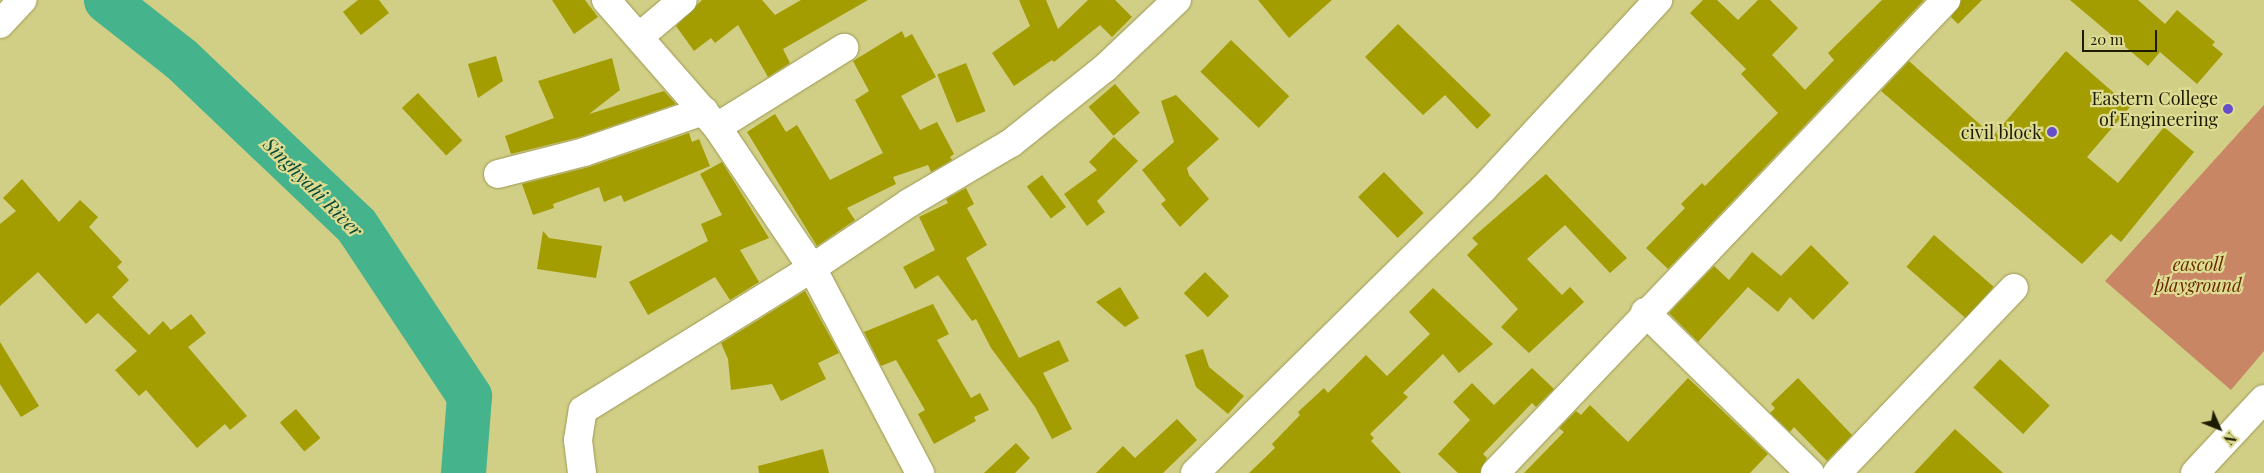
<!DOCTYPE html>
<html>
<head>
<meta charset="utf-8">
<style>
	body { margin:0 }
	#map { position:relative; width:2264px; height:473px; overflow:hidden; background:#d1ce86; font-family:"Playfair Display",serif }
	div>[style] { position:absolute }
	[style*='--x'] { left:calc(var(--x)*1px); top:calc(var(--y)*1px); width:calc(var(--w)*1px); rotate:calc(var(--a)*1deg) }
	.green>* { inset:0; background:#c88665 }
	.river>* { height:45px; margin:-22.5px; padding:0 22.5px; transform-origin:22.5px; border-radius:22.5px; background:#45b48d }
	.building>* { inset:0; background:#a39d02; transform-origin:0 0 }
	.roads { filter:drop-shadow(0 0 1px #9c9952) drop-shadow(0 0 1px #9c9952) }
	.minor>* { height:28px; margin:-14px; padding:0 14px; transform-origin:14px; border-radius:14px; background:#fff }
	.dots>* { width:14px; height:14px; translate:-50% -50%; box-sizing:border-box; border:2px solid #dedc92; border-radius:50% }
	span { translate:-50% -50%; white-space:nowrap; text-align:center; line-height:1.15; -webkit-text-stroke:4.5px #dedc92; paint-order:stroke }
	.poi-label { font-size:18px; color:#1d1c00 }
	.right { translate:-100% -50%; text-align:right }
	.park-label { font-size:18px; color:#6a2900; font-style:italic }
	.water-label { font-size:19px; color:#084935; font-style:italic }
	.north { position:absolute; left:2194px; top:403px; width:50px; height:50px; -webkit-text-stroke:4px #dedc92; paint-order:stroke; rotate:134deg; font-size:14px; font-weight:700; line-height:20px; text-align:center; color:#1d1c00 }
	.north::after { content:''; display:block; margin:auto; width:18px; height:22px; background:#1d1c00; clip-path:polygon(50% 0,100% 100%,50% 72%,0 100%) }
	.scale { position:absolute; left:2082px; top:30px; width:75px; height:22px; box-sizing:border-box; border:2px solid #1d1c00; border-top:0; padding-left:6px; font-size:15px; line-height:18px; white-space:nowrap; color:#1d1c00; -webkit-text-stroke:4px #dedc92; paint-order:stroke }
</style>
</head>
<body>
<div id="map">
	<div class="green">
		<i style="clip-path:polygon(2264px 105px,2264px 351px,2231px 390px,2105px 281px)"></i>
	</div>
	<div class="river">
		<i style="--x:106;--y:0;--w:95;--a:38.2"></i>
		<i style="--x:181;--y:59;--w:241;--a:43.5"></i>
		<i style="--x:356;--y:225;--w:205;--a:56.5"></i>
		<i style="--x:469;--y:396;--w:77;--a:94.5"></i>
	</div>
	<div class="building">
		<i style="clip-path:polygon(358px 0,379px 0,389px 13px,361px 35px,343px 12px)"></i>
		<i style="clip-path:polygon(552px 0,585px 0,598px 17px,574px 34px)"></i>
		<i style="clip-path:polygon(702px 0,762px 0,775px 15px,801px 0,868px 0,783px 49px,790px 63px,768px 77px,738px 25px,715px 43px,711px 38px,694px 51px,676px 26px)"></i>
		<i style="clip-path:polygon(1019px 0,1046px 0,1058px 29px,1088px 0,1115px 0,1132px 17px,1112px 37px,1100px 25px,1054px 62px,1052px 60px,1014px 86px,992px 53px,1030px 26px)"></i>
		<i style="clip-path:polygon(1258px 0,1332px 0,1289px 38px)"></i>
		<i style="clip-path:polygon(1703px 0,1717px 0,1738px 20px,1758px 0,1770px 0,1798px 28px,1772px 55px,1805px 90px,1834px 60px,1828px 53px,1882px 0,1924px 0,1668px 269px,1646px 248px,1685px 208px,1681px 204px,1702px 183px,1705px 186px,1778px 113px,1741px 74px,1746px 69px,1690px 13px)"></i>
		<i style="clip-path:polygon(1961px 0,1982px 0,1958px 24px,1951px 17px)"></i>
		<i style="clip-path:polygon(2070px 0,2138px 0,2165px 24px,2177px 10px,2215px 42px,2212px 45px,2223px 54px,2197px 84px,2160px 52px,2148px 66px)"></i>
		<i style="clip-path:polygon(1398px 24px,1491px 115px,1477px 129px,1445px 95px,1423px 115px,1365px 57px)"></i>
		<i style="clip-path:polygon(902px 31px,905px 38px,912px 34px,936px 77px,901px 96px,920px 130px,937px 122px,954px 154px,950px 157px,952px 160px,931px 172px,928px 165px,893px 177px,896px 184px,847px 208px,855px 220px,817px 246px,747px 132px,775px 114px,786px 132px,797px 125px,830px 180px,883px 153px,855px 100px,869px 91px,853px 61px)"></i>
		<i style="left:1231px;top:40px;width:81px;height:44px;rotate:44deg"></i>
		<i style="clip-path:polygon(2066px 51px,2130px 107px,2087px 157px,2118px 183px,2164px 127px,2194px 152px,2121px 242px,2111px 234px,2082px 264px,1881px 91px,1909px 61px,1993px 136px)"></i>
		<i style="clip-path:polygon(496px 56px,503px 81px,478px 98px,468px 64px)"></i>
		<i style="clip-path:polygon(612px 58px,620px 90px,589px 114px,664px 91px,676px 104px,580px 137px,511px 154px,505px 136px,554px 118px,538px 81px)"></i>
		<i style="left:966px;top:63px;width:52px;height:31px;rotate:68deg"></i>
		<i style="left:1115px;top:84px;width:38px;height:35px;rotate:49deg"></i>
		<i style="left:418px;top:93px;width:65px;height:22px;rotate:47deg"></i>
		<i style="clip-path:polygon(1176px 95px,1219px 139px,1187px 168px,1189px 175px,1209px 199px,1180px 227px,1161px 204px,1166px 200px,1142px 170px,1174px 142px,1161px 101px)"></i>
		<i style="clip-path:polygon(689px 133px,692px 142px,699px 139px,710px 166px,624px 202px,621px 195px,604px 202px,599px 187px,553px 204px,554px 208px,533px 215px,522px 184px,589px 167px)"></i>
		<i style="clip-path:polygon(1114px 137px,1138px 161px,1097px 201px,1105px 212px,1087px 226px,1064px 194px,1097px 170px,1089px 162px)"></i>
		<i style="clip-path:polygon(722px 162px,769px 238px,740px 250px,759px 282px,730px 300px,715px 277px,648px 315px,629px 282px,708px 241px,701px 224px,722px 215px,700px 174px)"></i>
		<i style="left:1384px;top:172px;width:57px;height:36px;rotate:46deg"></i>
		<i style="clip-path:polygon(1546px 174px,1627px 258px,1610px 273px,1565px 225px,1527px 259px,1562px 295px,1570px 287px,1584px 302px,1529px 353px,1501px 327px,1518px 309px,1467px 255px,1478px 244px,1472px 238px)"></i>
		<i style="left:1042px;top:175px;width:40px;height:19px;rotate:53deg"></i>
		<i style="clip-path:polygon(22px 179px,59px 222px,80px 200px,98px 217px,89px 227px,122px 262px,117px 267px,129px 280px,112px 297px,149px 335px,163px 321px,171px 330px,191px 314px,206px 333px,188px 347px,247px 416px,230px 430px,225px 424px,197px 448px,146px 390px,139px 396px,115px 370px,137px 351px,98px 313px,86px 324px,38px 272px,0 306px,0 224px,16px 211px,3px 198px)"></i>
		<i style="clip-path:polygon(966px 188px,974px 204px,967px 208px,987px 245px,966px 258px,1019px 358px,1059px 340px,1069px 361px,1043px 373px,1072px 429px,1052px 439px,1035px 407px,991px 348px,976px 319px,972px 321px,938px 275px,915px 289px,903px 267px,935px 250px,919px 217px,948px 203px,946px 199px)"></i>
		<i style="clip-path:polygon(543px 231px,549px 238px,602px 246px,596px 278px,537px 269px)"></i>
		<i style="left:1934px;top:235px;width:79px;height:42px;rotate:41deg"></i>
		<i style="clip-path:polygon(1811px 245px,1849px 283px,1813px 320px,1790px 297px,1778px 312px,1748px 287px,1698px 342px,1669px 313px,1714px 266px,1729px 280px,1752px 252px,1781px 276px)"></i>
		<i style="left:1205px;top:272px;width:34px;height:30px;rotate:45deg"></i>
		<i style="clip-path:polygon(1120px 287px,1139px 318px,1125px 327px,1096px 302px)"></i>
		<i style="clip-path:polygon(1433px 288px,1493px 344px,1459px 373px,1443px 354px,1403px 393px,1408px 397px,1370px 434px,1374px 438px,1371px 441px,1401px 473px,1249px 473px,1275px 448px,1272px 444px,1300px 415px,1298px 412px,1324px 388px,1328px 393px,1366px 355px,1387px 376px,1430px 334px,1409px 312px)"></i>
		<i style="clip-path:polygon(805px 291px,839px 353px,818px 363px,826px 379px,781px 401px,772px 384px,731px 390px,728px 359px,721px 343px)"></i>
		<i style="clip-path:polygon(933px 304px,949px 334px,937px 340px,971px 398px,980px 393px,989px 410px,974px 417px,976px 421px,934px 444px,918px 414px,925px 410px,896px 360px,881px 366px,864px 332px)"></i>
		<i style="clip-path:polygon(0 342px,39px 406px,21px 417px,0 384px)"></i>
		<i style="clip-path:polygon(1203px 349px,1209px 367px,1244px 396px,1228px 414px,1196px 387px,1185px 355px)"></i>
		<i style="left:2000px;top:359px;width:68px;height:39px;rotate:43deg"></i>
		<i style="clip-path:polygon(1532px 368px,1554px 389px,1536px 407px,1532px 403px,1483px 454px,1487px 458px,1480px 473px,1458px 473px,1438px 454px,1470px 420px,1453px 402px,1472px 383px,1494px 405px)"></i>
		<i style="clip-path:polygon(1688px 378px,1768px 454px,1750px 473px,1524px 473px,1564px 432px,1559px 428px,1576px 411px,1581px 415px,1590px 405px,1628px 442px)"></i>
		<i style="clip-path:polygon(1798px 378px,1852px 435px,1827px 461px,1794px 427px,1790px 432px,1770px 413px,1775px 408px,1771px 404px)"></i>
		<i style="left:296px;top:409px;width:38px;height:21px;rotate:50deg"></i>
		<i style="clip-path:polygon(1177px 419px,1197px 440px,1163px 473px,1096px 473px,1123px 446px,1135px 458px)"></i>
		<i style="clip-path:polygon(1955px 429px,2003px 473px,1914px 473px)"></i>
		<i style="clip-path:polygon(1016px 443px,1030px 458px,1015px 473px,984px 473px)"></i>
		<i style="clip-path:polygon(823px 449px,829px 473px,759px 473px,758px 466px)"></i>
	</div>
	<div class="roads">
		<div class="minor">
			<i style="--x:606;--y:0;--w:169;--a:48.8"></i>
			<i style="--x:717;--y:127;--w:170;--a:56"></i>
			<i style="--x:812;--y:268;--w:232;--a:62.2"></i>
			<i style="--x:0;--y:24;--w:33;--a:-47"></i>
			<i style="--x:639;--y:37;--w:57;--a:-40.1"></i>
			<i style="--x:717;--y:127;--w:150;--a:-31.9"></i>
			<i style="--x:498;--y:174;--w:89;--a:-14.3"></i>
			<i style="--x:584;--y:152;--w:127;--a:-18.9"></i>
			<i style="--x:1645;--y:312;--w:231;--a:44.3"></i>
			<i style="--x:582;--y:473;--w:33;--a:-97"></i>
			<i style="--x:578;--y:440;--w:30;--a:-81"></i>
			<i style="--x:583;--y:410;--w:269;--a:-31.8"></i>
			<i style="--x:812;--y:268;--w:117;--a:-33.8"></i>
			<i style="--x:909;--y:203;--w:118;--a:-30.5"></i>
			<i style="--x:1011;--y:143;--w:120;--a:-38.6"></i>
			<i style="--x:1105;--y:68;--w:99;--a:-43.4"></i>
			<i style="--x:1195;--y:473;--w:404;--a:-44.6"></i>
			<i style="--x:1483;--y:189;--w:258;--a:-47.2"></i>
			<i style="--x:1495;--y:473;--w:654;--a:-46.36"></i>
			<i style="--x:1837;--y:473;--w:256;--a:-46.3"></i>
			<i style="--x:2195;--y:473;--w:101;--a:-47"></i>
		</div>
	</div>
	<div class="dots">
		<i style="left:2228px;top:109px;background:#654ec7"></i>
		<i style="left:2052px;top:132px;background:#654ec7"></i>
	</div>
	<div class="poi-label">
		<span class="right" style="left:2218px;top:109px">Eastern College<br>of Engineering</span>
		<span class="right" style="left:2042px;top:132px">civil block</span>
	</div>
	<div class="park-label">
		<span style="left:2198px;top:275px">eascoll<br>playground</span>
	</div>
	<div class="water-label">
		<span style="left:313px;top:187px;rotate:45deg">Singhyahi River</span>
	</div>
	<div class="north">N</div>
	<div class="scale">20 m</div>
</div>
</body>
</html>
